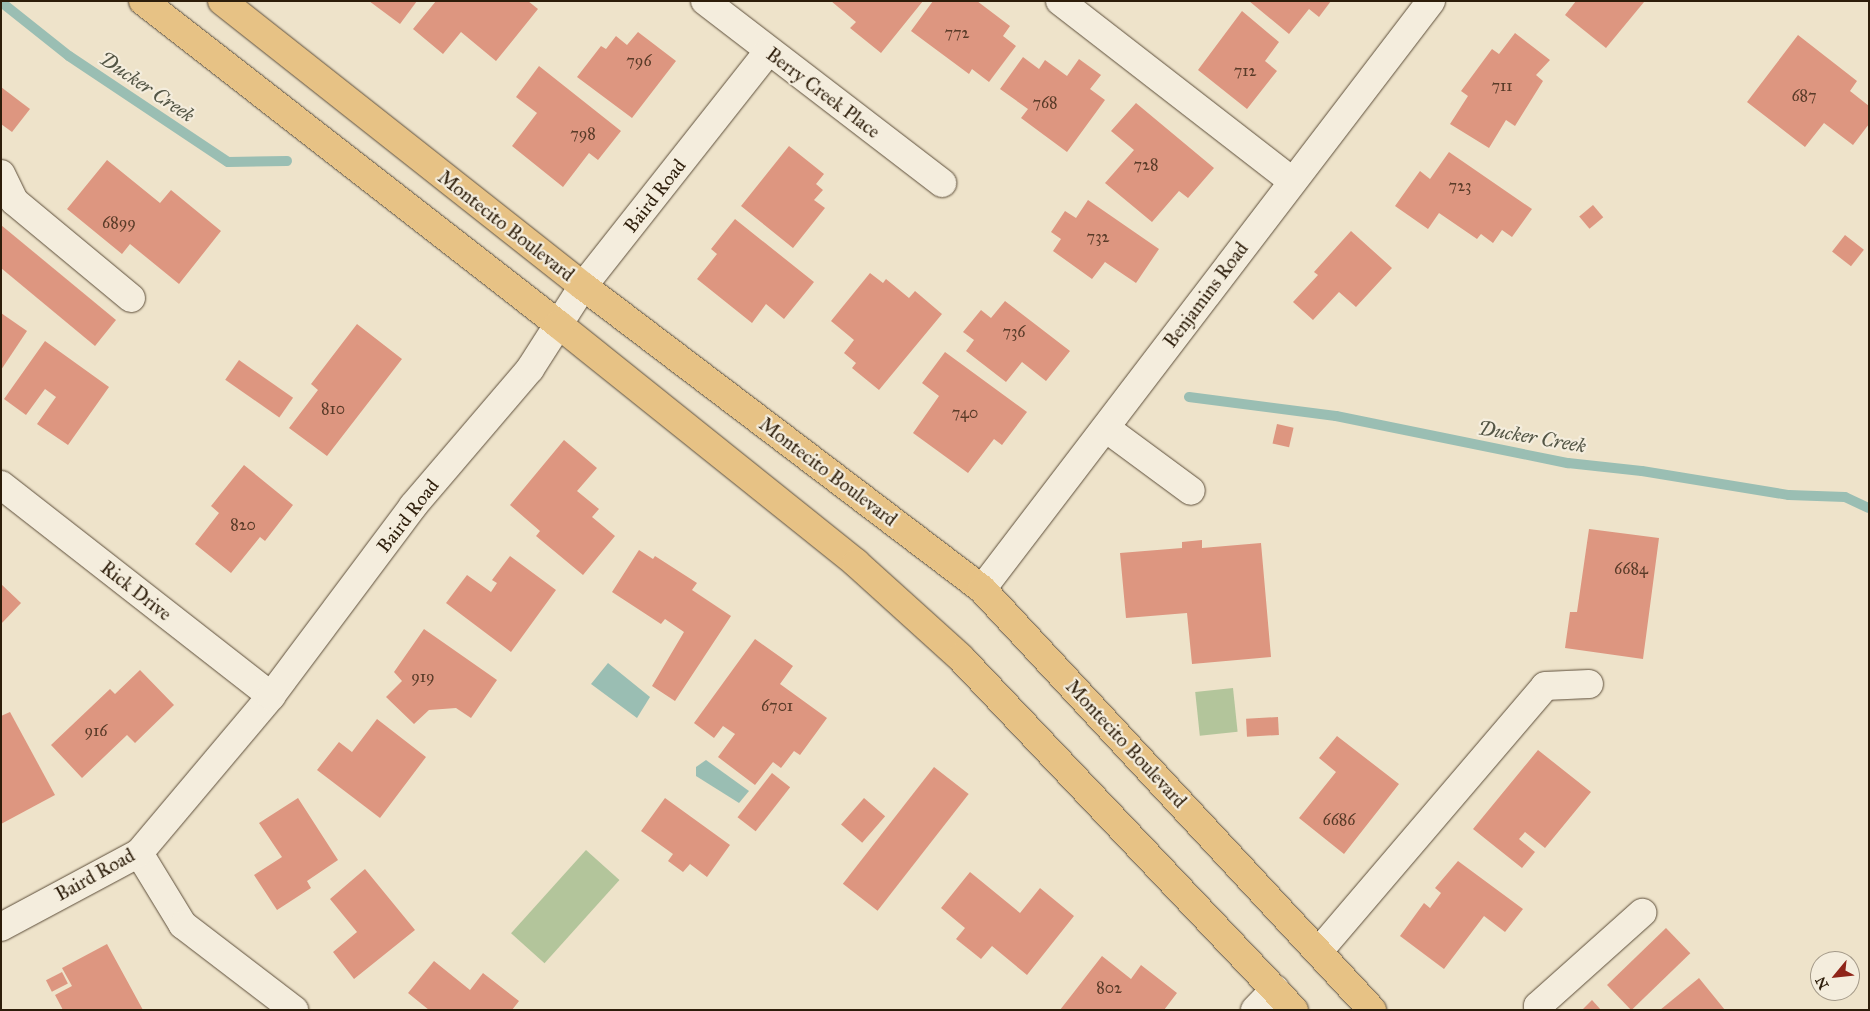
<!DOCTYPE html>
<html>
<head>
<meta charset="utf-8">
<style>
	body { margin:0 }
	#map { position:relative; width:1870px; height:1011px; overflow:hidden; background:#eee3ca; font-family:"IM FELL Great Primer",serif }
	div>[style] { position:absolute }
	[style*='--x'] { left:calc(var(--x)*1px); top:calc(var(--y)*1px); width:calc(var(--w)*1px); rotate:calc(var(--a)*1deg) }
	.green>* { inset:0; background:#b3c59b; transform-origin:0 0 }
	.water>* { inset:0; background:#9abeb3 }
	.stream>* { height:10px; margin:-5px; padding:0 5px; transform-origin:5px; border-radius:5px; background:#9abeb3 }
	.building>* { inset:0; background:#dd9680; transform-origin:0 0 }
	.roads { filter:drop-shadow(0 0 1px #5d4e3a) drop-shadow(0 0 1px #5d4e3a) }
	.minor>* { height:28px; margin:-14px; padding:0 14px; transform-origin:14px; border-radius:14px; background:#f4eddd }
	.major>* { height:28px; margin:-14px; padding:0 14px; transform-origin:14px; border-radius:14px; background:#e7c285 }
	span { translate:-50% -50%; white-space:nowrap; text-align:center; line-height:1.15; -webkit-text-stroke:4.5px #f4eddd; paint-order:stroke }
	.number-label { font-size:16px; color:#593b28 }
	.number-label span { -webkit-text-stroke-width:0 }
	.street-label { font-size:19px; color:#2d1d0a }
	.water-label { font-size:20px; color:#535545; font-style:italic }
	.frame { position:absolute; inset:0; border:2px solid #2d1d0a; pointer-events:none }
	.north { position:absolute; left:1810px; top:951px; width:50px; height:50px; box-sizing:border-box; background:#f4eddd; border:1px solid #a49a89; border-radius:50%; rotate:242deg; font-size:14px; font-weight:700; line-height:20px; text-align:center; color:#2d1d0a }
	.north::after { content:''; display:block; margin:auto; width:18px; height:22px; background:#8f2418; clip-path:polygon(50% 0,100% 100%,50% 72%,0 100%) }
</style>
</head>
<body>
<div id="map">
	<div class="green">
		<i style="left:1233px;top:688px;width:44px;height:38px;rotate:84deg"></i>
		<i style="left:586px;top:850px;width:45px;height:112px;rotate:42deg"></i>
	</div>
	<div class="water">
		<i style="clip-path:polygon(608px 663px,650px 697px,637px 718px,591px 684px)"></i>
		<i style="clip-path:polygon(706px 760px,749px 791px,739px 803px,696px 776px,696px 767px)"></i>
	</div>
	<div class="stream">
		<i style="--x:1;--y:2;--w:87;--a:38.5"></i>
		<i style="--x:69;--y:56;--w:191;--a:33.7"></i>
		<i style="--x:228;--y:162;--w:59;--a:-1"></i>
		<i style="--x:1189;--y:397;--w:148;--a:7.4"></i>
		<i style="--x:1336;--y:416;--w:237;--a:11.5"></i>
		<i style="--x:1568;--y:463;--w:74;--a:6.2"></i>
		<i style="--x:1642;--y:471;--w:149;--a:9.3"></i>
		<i style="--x:1789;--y:495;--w:56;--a:2"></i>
		<i style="--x:1845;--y:497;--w:26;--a:25"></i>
	</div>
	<div class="building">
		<i style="clip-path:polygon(369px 1px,417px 1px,400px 24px)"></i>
		<i style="clip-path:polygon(436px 1px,528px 1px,538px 9px,496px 61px,461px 32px,443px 54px,413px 29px)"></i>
		<i style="clip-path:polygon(831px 1px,923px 1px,881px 53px,850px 28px,856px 22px)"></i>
		<i style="clip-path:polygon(933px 1px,977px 1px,1010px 26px,1003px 36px,1016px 46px,989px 82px,972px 69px,969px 74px,911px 31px)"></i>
		<i style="clip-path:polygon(1249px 1px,1331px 1px,1319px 17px,1309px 9px,1289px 34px)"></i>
		<i style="clip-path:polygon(1576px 1px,1642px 1px,1644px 2px,1606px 48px,1565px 15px)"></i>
		<i style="clip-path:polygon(1242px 11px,1279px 42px,1265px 61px,1277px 71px,1247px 109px,1198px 70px)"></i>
		<i style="clip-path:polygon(638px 32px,676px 61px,632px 118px,577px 77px,601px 46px,606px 49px,616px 36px,627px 45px)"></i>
		<i style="clip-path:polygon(1515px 33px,1550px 60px,1536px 75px,1543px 81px,1515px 126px,1506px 120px,1489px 148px,1450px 124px,1468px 96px,1461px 91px,1492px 49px,1499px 54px)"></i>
		<i style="clip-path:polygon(1798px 35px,1857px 81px,1850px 91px,1869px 106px,1869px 124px,1853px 145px,1824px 123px,1805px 147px,1747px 102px)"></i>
		<i style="clip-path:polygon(1023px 57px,1039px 69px,1045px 60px,1067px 76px,1079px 59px,1101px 75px,1090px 89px,1105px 100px,1067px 152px,1021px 118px,1028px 109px,1000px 89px)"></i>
		<i style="clip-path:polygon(539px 66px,621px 131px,598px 160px,589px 153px,563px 187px,512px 146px,537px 113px,516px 97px)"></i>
		<i style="clip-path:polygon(1px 87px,30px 109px,12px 132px,1px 124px)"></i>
		<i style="clip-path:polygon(1136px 103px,1214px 168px,1188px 198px,1179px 191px,1152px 222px,1105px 183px,1134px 150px,1111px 131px)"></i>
		<i style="clip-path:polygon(789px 146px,824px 174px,816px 184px,823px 190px,814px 200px,825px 208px,793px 248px,741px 206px)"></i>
		<i style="clip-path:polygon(1449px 152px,1532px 209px,1512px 237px,1502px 230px,1493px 243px,1481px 234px,1477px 239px,1439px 213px,1428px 229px,1395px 206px,1420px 171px,1430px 179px)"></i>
		<i style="clip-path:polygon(107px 160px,160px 203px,171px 190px,221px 231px,179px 284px,130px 244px,122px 254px,67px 209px)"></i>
		<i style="clip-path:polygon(1088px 200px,1159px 249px,1136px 283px,1105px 262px,1092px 279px,1053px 251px,1061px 239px,1051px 232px,1065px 211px,1076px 218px)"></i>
		<i style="left:1593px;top:205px;width:16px;height:18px;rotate:50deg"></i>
		<i style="clip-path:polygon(735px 219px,814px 282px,784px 319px,766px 304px,752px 323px,697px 279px,717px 254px,711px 249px)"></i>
		<i style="clip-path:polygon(1px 225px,116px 320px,95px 346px,1px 268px)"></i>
		<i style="clip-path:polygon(1351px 231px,1392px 268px,1356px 307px,1339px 292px,1313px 320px,1293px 302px,1318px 275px,1314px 272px)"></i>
		<i style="left:1845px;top:235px;width:24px;height:21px;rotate:38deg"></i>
		<i style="clip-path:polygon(870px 273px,883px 283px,886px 279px,909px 298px,915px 291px,942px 314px,879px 390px,852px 368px,856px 363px,844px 353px,854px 340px,831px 321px)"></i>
		<i style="clip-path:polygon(1005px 301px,1070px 351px,1046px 381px,1022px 362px,1006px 382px,966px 351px,974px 340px,963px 332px,981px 310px,991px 318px)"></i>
		<i style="clip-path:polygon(1px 313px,27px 331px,1px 370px)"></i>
		<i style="clip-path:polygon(357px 324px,402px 359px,327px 456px,289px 428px,318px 390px,311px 384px)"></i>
		<i style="clip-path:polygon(45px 341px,109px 387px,68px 445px,37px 424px,56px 397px,45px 389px,26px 415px,4px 399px)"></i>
		<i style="clip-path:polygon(945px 352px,1027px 412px,1002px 445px,994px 439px,968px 473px,913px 433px,939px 396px,922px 383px)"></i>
		<i style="left:239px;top:360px;width:66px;height:24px;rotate:35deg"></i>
		<i style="left:1277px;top:424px;width:17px;height:20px;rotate:13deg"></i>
		<i style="clip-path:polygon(564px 440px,597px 468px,577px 491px,599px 509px,592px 517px,615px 536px,583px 575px,536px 536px,540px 531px,510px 505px)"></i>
		<i style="clip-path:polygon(244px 465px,293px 505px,265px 541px,260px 537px,231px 573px,195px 544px,219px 513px,211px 506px)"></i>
		<i style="clip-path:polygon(1589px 529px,1659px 538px,1643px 659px,1565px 648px,1570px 612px,1577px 612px)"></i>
		<i style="clip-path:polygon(1202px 540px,1202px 548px,1261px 543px,1271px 657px,1192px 664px,1187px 613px,1126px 618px,1120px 553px,1182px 548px,1182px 542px)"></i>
		<i style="clip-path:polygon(639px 550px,653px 559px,655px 556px,697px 583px,692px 590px,731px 616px,675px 701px,652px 686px,684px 632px,665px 619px,661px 624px,612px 592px)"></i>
		<i style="clip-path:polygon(510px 556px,556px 590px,511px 652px,446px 603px,467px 575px,491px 592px,497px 583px,492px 580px)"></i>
		<i style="clip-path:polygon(1px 584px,21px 603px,1px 624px)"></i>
		<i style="clip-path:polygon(424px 629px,497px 680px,471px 718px,456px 708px,429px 710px,414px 724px,386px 697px,402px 681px,394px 672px)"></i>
		<i style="clip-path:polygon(755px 639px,793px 666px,780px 684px,827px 718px,800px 755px,794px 751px,781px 768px,773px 762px,755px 785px,718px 757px,735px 734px,723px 726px,714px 738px,694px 723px)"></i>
		<i style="clip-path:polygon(140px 670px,174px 705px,135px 743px,127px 735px,82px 778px,51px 745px,110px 689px,115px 694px)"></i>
		<i style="clip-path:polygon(10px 712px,55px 795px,1px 824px,1px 716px)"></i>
		<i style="left:1278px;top:717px;width:18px;height:32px;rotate:87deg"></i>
		<i style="clip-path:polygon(377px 719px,426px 757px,380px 818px,317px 770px,339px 742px,352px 752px)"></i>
		<i style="clip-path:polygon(1337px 736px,1399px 784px,1344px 854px,1299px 818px,1336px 772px,1319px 758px)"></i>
		<i style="clip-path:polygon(1538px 750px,1591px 792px,1545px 848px,1525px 832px,1519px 839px,1535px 852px,1522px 868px,1473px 829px)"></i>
		<i style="left:934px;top:767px;width:44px;height:148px;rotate:38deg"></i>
		<i style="left:772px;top:773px;width:23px;height:56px;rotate:38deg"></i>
		<i style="clip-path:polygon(298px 798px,338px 860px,307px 881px,311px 888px,277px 910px,254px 875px,282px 857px,259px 823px)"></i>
		<i style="clip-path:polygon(665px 798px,730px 845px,707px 877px,690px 864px,683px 872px,668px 861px,673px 854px,641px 831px)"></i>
		<i style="left:864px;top:798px;width:28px;height:35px;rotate:41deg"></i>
		<i style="clip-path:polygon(1458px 861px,1523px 909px,1505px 932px,1484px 916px,1444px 969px,1400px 936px,1424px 903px,1430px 908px,1441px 893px,1435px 888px)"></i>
		<i style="clip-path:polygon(365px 869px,415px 930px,354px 979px,333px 952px,357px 932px,330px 899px)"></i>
		<i style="clip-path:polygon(970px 872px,1020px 913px,1040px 888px,1074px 916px,1027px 975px,992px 946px,981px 959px,956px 939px,965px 928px,941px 908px)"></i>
		<i style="left:1666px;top:928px;width:35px;height:82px;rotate:46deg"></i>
		<i style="clip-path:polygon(107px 944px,143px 1010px,63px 1010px,55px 995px,72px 986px,62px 968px)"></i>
		<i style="clip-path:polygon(1102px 956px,1131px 979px,1141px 965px,1177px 993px,1164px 1010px,1060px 1010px)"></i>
		<i style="clip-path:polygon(434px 961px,470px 990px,483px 973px,519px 1001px,512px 1010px,429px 1010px,408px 993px)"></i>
		<i style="left:62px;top:972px;width:13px;height:18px;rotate:63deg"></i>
		<i style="clip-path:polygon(1699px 978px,1725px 1010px,1660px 1010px)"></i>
		<i style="clip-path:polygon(1592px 1000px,1601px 1010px,1582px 1010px)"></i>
	</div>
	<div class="roads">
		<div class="minor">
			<i style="--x:705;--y:1;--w:299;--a:37.5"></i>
			<i style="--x:1060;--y:1;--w:292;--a:37.8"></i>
			<i style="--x:1;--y:174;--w:30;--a:64"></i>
			<i style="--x:14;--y:201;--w:152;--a:39.7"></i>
			<i style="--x:1107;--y:429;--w:104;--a:36.4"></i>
			<i style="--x:1;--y:485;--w:343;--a:38"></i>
			<i style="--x:982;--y:589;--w:740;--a:-52.63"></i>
			<i style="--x:139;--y:853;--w:84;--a:58.6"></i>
			<i style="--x:183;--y:925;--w:140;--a:37.4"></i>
			<i style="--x:1;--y:927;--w:157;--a:-28.2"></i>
			<i style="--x:139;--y:853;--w:205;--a:-49.9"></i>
			<i style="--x:271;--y:696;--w:237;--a:-53.2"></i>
			<i style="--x:413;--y:506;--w:180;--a:-49.5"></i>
			<i style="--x:530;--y:369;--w:98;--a:-57.4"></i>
			<i style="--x:583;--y:286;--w:298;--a:-51.7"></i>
			<i style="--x:1319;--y:951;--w:348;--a:-49.5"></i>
			<i style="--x:1545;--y:686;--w:44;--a:-2.6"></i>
			<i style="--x:1255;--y:1010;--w:29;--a:-46"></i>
			<i style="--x:1541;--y:1010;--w:5;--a:-127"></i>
			<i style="--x:1538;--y:1006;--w:140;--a:-41.8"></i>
		</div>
		<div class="major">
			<i style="--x:143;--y:1;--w:526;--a:37.89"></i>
			<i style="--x:558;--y:324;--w:382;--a:38.7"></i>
			<i style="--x:856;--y:563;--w:140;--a:42.1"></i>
			<i style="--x:960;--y:657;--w:486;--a:46.6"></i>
			<i style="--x:222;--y:1;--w:460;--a:38.3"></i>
			<i style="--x:583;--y:286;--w:501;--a:37.21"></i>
			<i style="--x:982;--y:589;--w:574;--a:47.19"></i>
		</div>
	</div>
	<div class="number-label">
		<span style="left:957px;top:33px">772</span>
		<span style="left:639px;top:61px">796</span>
		<span style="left:1245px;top:71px">712</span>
		<span style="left:1502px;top:86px">711</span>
		<span style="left:1804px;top:96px">687</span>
		<span style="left:1045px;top:103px">768</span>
		<span style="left:583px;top:134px">798</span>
		<span style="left:1146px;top:165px">728</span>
		<span style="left:1460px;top:186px">723</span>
		<span style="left:119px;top:223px">6899</span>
		<span style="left:1098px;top:237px">732</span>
		<span style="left:1014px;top:332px">736</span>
		<span style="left:333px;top:409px">810</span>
		<span style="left:965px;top:413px">740</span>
		<span style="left:243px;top:525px">820</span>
		<span style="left:1631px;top:569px">6684</span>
		<span style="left:423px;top:677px">919</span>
		<span style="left:777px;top:706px">6701</span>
		<span style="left:96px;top:731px">916</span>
		<span style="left:1339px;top:820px">6686</span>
		<span style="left:1109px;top:988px">802</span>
	</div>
	<div class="street-label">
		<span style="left:823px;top:93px;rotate:37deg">Berry Creek Place</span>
		<span style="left:655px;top:196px;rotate:-52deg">Baird Road</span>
		<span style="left:506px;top:226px;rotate:38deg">Montecito Boulevard</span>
		<span style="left:1206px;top:295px;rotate:-53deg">Benjamins Road</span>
		<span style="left:828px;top:472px;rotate:37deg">Montecito Boulevard</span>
		<span style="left:408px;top:516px;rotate:-52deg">Baird Road</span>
		<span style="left:136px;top:591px;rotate:38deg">Rick Drive</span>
		<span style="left:1126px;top:744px;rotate:47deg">Montecito Boulevard</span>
		<span style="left:95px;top:875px;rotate:-29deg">Baird Road</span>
	</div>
	<div class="water-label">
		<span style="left:147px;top:87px;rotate:34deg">Ducker Creek</span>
		<span style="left:1532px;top:437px;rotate:10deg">Ducker Creek</span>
	</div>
	<div class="frame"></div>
	<div class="north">N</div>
</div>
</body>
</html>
